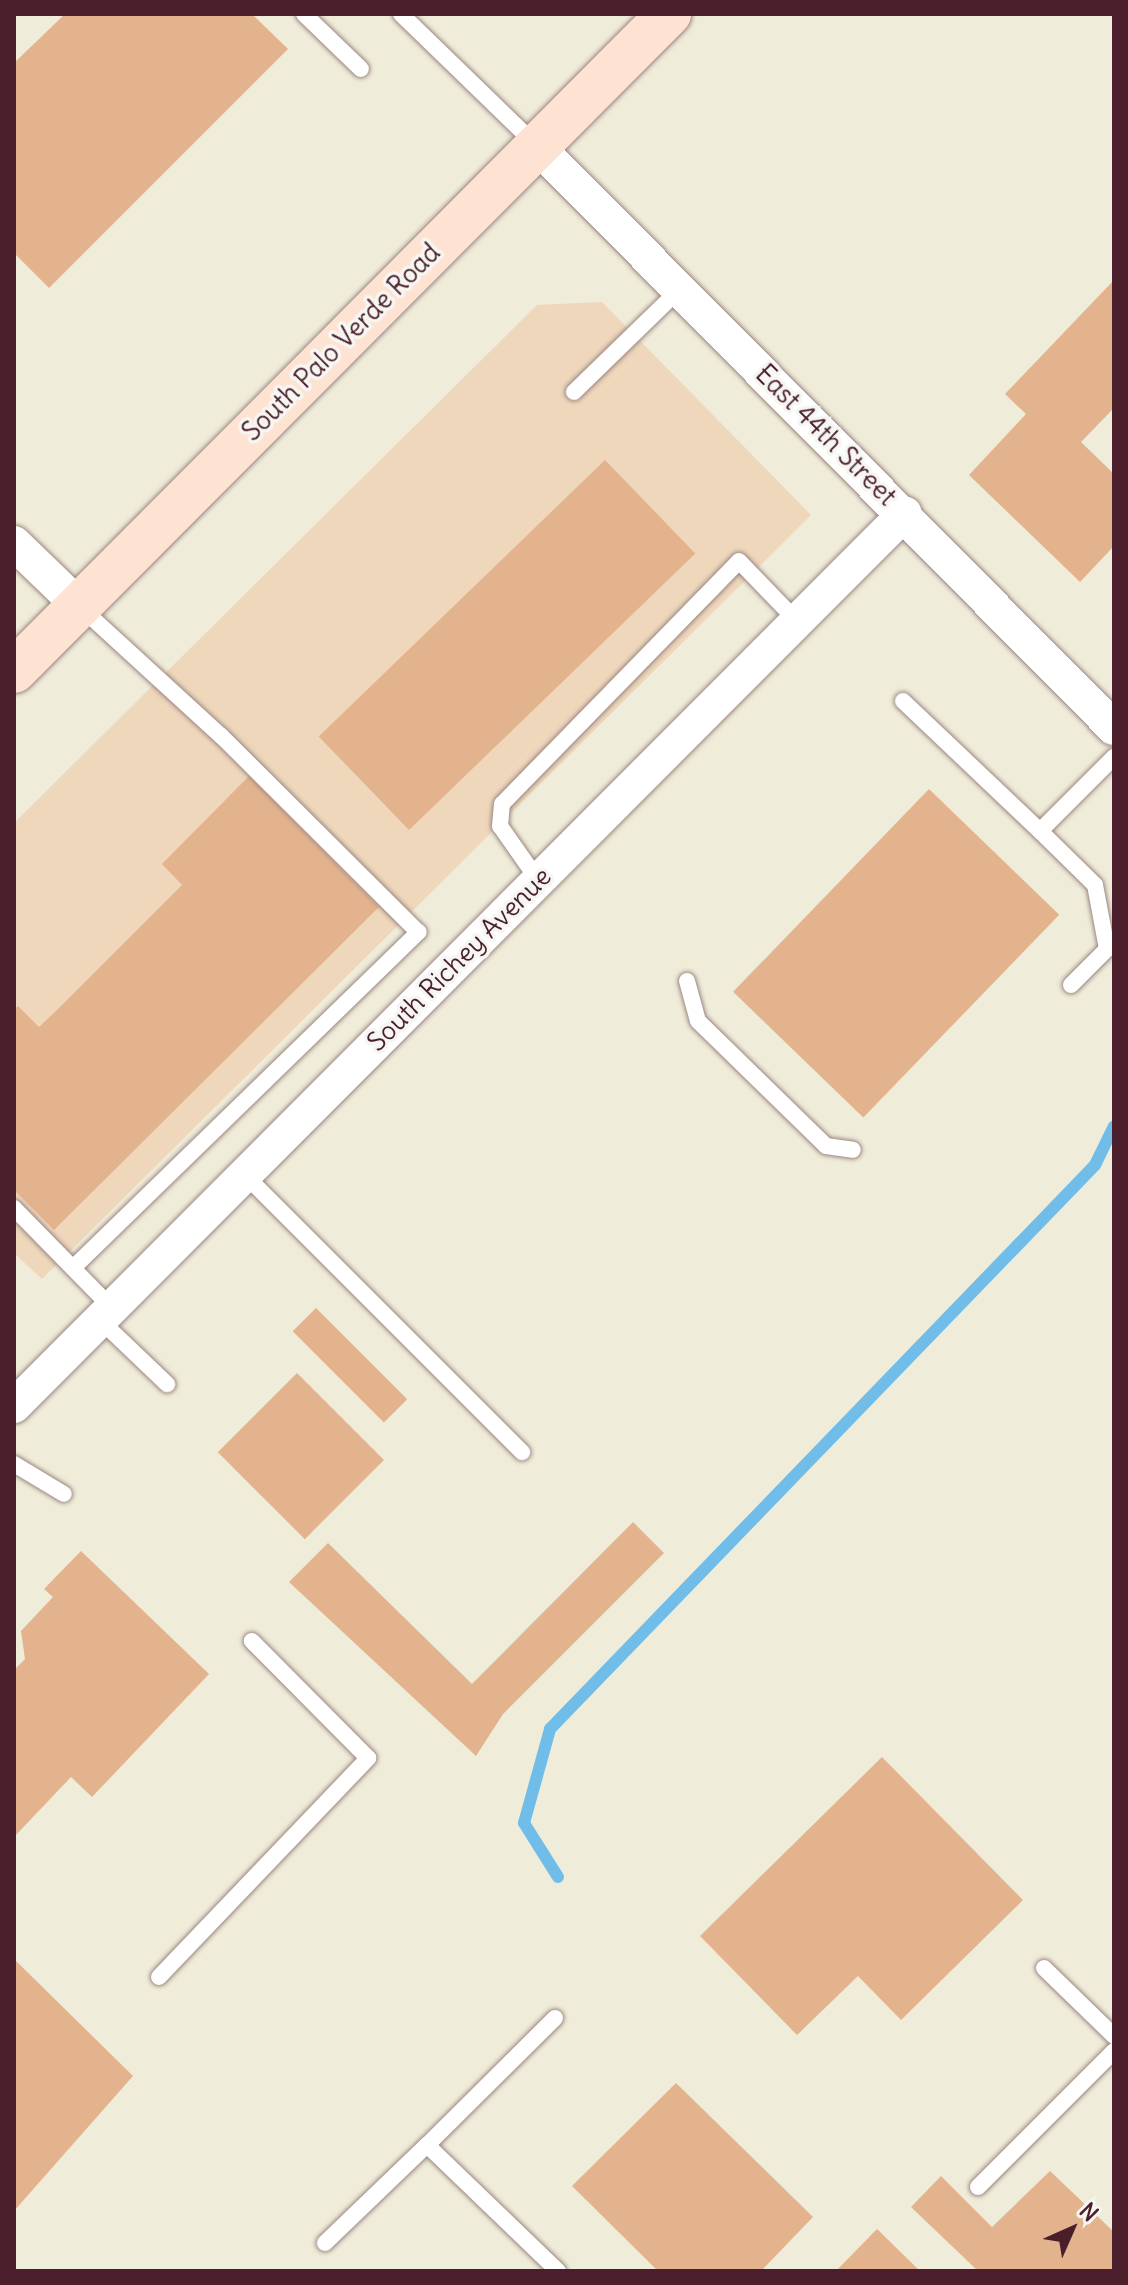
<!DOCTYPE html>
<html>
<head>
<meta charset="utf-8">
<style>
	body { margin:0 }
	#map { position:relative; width:1128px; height:2285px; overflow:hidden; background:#efecd9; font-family:Delius,sans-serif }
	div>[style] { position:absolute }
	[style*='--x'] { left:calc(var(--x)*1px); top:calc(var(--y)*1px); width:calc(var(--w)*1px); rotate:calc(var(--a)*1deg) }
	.built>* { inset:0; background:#eed7bb }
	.stream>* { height:12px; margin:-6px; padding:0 6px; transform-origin:6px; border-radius:6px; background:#70bdea }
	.building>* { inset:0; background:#e3b38d; transform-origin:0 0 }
	.roads { filter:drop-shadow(0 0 2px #9c8682) drop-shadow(0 0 2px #9c8682) }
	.lane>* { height:16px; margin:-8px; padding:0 8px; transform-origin:8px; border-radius:8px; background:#fff }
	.street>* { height:34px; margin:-17px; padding:0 17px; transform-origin:17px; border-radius:17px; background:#fff }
	.secondary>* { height:44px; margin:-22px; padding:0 22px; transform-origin:22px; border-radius:22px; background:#fee3d2 }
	span { translate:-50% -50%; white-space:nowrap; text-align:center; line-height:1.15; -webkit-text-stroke:7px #f6f6f2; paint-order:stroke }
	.street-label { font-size:26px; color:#4a1f2b }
	.frame { position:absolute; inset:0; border:16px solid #4a1f2b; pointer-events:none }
	.north { position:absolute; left:1032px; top:2189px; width:80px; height:80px; -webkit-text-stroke:6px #f6f6f2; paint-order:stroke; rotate:45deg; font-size:22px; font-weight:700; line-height:32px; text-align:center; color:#4a1f2b }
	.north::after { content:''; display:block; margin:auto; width:28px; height:36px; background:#4a1f2b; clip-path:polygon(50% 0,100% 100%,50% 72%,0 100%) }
</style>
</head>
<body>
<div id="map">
	<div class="built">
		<i style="clip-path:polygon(602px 302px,811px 515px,42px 1279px,14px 1253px,14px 823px,537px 305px)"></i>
	</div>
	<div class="stream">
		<i style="--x:558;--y:1877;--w:64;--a:-122.2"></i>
		<i style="--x:524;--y:1823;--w:98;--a:-74.5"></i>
		<i style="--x:550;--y:1729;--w:784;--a:-45.98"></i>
		<i style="--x:1095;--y:1165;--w:43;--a:-64"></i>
	</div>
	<div class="building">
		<i style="clip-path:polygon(65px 14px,252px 14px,288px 49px,49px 288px,14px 253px,14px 63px)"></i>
		<i style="clip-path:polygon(1114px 280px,1114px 408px,1081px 442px,1114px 474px,1114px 546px,1080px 582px,969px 475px,1026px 414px,1005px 394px)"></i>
		<i style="left:605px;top:460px;width:130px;height:398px;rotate:46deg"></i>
		<i style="clip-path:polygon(249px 776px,379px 907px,54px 1230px,14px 1190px,14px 1010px,18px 1006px,39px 1027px,58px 1009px,182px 885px,162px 864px)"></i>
		<i style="left:929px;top:789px;width:181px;height:282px;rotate:44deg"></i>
		<i style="left:316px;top:1308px;width:129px;height:33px;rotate:45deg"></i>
		<i style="left:297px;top:1373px;width:123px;height:112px;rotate:45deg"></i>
		<i style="clip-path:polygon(633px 1522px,664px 1553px,503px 1714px,476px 1756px,289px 1582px,328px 1543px,472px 1684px)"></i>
		<i style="clip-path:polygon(81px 1551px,209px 1674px,92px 1797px,71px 1777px,14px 1837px,14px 1670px,25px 1659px,21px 1631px,53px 1597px,44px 1589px)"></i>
		<i style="clip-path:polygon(882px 1757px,1023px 1900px,901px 2020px,858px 1976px,797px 2035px,700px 1936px)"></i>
		<i style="clip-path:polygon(14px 1959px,133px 2076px,14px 2211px)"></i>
		<i style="clip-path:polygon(676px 2083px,813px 2217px,761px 2271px,658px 2271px,572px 2186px)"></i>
		<i style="clip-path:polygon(1050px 2171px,1114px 2232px,1114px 2271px,978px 2271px,911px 2207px,941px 2176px,992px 2227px)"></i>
		<i style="clip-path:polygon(877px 2229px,920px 2271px,836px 2271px)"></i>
	</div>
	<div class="roads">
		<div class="lane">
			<i style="--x:304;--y:14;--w:79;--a:44"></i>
			<i style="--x:401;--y:14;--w:187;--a:44.1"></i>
			<i style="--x:574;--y:392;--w:146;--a:-44.2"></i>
			<i style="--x:903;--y:701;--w:189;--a:43.5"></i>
			<i style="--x:538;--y:880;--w:66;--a:-125.1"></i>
			<i style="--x:500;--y:826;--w:22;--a:-85"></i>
			<i style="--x:502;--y:804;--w:339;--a:-45.7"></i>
			<i style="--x:739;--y:561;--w:83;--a:46"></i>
			<i style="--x:687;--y:981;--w:41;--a:74.6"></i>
			<i style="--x:698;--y:1021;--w:179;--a:44.3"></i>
			<i style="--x:826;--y:1146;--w:27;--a:8"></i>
			<i style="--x:1071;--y:985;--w:51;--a:-45"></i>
			<i style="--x:1107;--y:949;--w:65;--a:-100.6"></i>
			<i style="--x:1095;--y:885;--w:77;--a:-135.5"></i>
			<i style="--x:1040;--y:831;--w:105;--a:-45"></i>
			<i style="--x:245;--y:1175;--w:392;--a:45"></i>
			<i style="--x:14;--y:1208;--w:140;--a:45.6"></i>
			<i style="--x:73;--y:1268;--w:482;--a:-44.2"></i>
			<i style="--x:418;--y:932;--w:278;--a:-135.1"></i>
			<i style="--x:221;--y:736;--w:191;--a:-137.5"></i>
			<i style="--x:100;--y:1320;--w:93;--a:43.7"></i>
			<i style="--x:14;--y:1464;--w:58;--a:31"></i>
			<i style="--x:1044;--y:1968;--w:98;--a:44.2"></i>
			<i style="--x:159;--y:1977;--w:303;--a:-46.3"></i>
			<i style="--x:368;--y:1758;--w:165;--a:-134.8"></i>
			<i style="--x:555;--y:2018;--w:180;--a:135.2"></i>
			<i style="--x:427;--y:2145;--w:182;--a:43.9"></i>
			<i style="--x:978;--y:2187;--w:192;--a:-45"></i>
			<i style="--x:325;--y:2243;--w:141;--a:-43.9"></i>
		</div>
		<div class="street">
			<i style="--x:536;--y:145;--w:821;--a:45.25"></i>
			<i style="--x:14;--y:543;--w:91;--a:44.1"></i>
			<i style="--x:14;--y:1406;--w:1261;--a:-45.06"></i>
		</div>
		<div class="secondary">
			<i style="--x:14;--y:671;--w:928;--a:-45.09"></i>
		</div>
	</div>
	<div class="street-label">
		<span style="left:341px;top:342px;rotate:-45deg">South Palo Verde Road</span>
		<span style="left:826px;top:435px;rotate:45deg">East 44th Street</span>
		<span style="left:459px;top:959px;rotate:-45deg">South Richey Avenue</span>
	</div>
	<div class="frame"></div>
	<div class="north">N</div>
</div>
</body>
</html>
